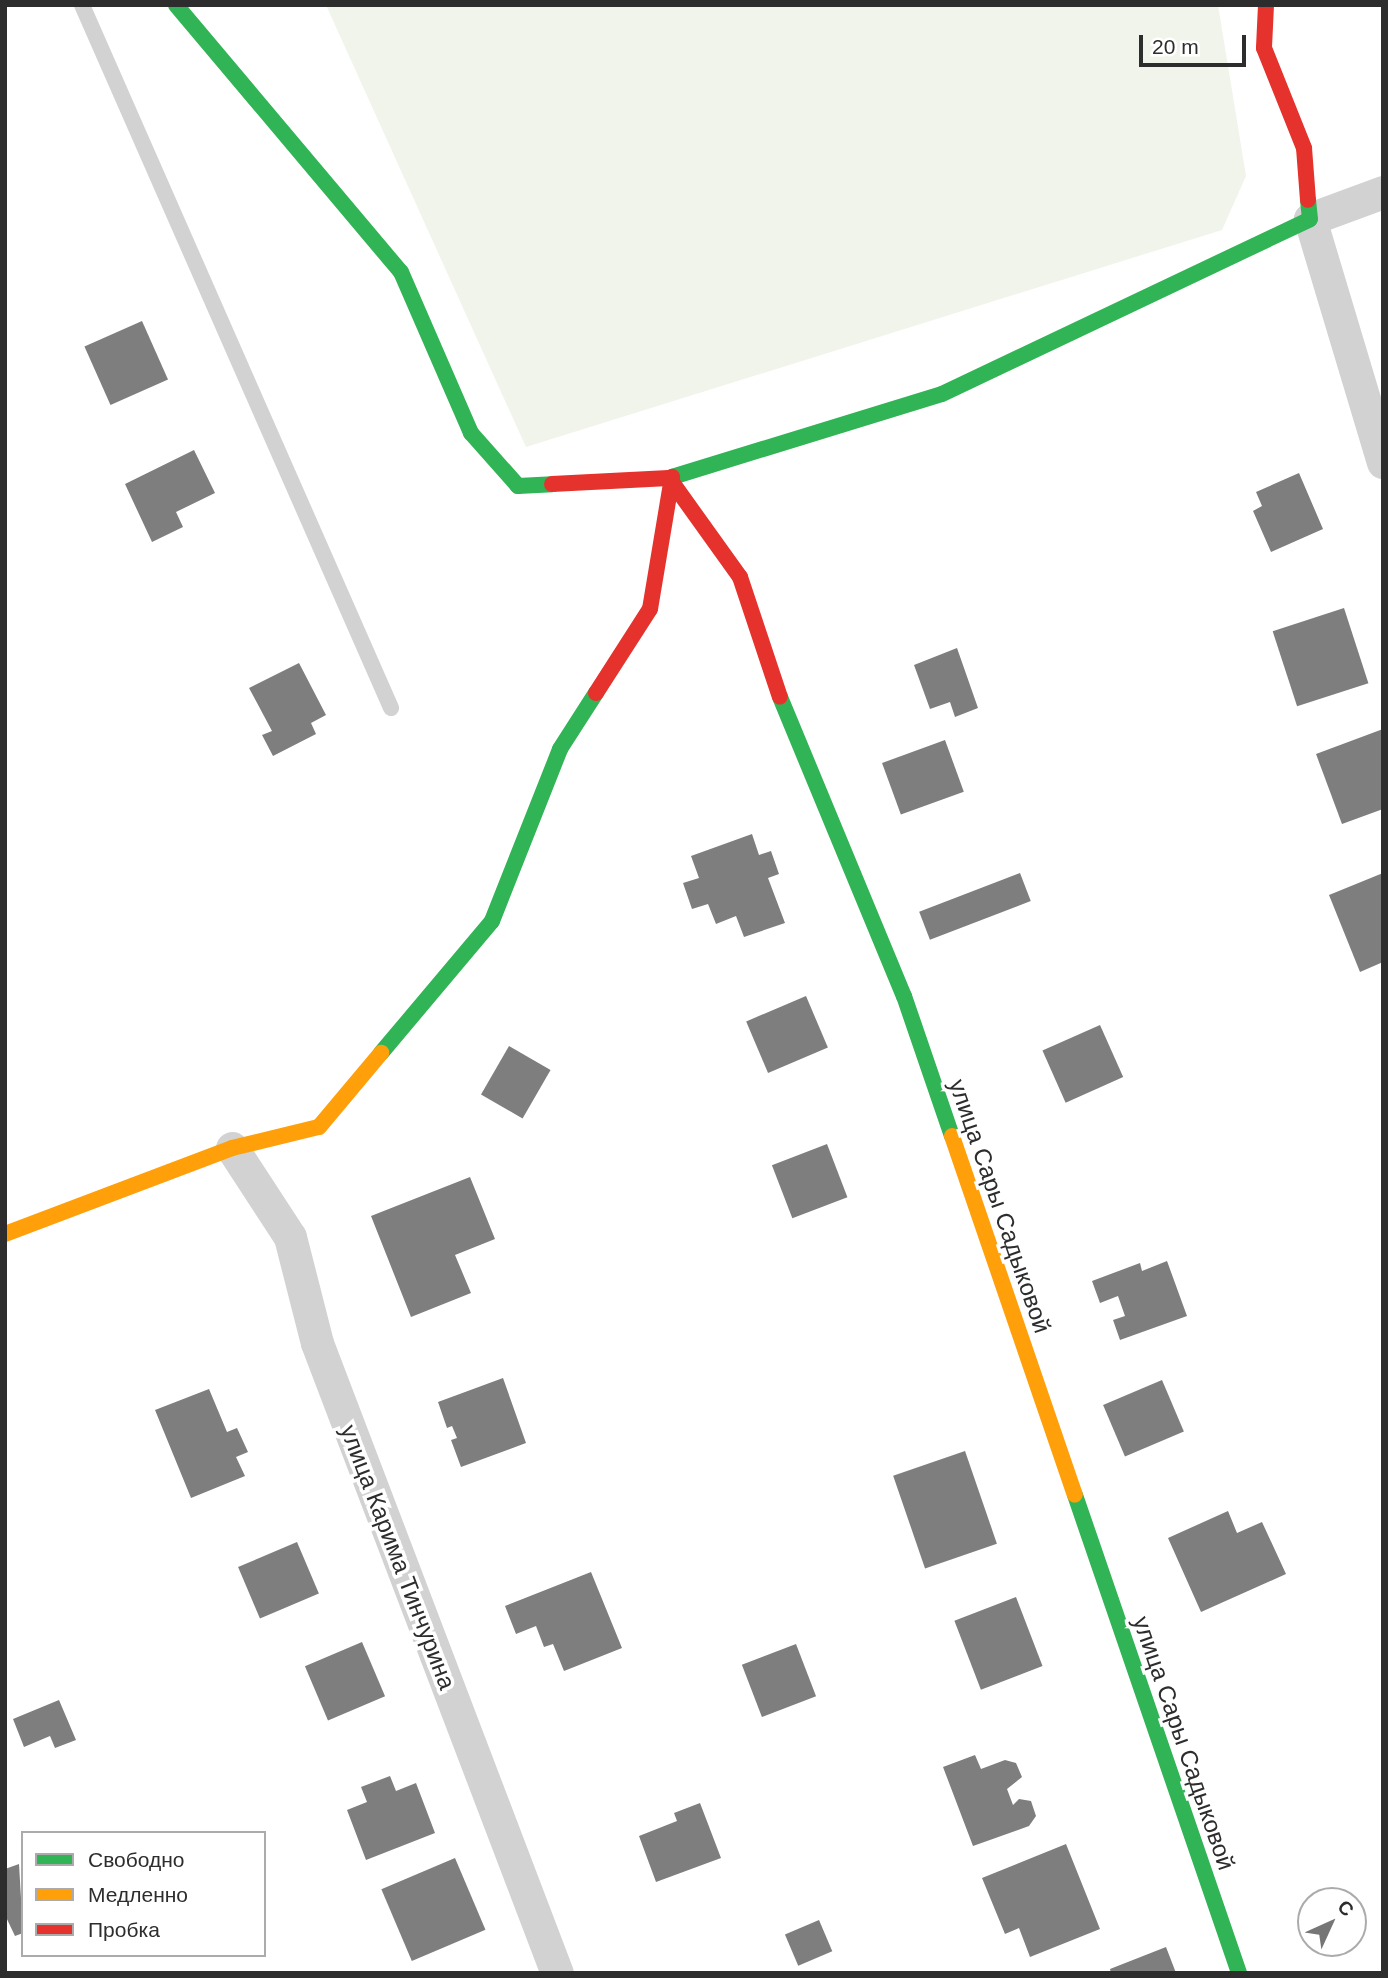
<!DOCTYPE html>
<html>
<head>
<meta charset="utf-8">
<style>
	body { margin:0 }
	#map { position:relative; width:1388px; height:1978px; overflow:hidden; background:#fff; font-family:Helvetica,sans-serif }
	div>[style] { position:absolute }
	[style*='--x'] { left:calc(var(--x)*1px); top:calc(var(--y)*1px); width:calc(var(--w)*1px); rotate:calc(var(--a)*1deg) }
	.green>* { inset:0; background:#f0f4eb }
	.building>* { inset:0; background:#7e7e7e; transform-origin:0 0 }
	.lane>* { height:16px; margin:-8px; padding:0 8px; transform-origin:8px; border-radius:8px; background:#d2d2d2 }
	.street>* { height:33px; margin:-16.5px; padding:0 16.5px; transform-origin:16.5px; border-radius:16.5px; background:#d2d2d2 }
	.fast>* { height:16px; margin:-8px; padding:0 8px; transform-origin:8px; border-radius:8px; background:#30b455 }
	.slow>* { height:16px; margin:-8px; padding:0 8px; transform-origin:8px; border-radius:8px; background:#ff9f0a }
	.jam>* { height:16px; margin:-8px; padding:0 8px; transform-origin:8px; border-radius:8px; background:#e5322d }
	span { translate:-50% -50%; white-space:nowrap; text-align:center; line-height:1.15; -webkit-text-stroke:7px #fff; paint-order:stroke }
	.street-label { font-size:24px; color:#2d2d2d }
	.frame { position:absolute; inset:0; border:7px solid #2d2d2d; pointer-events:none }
	.legend { position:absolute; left:21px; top:1831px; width:245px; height:126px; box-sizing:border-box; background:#fff; border:2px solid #ababab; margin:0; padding:9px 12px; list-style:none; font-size:21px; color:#2d2d2d }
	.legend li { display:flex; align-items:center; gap:14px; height:35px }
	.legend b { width:35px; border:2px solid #ababab }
	.north { position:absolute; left:1297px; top:1887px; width:70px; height:70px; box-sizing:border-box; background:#fff; border:2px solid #ababab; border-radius:50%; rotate:45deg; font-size:19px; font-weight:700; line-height:28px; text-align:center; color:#2d2d2d }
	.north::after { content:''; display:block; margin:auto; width:24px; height:32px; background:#767676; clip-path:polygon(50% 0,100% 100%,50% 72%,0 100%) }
	.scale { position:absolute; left:1139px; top:35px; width:107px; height:32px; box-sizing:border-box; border:4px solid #2d2d2d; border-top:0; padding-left:9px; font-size:21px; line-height:24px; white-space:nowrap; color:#2d2d2d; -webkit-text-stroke:5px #fff; paint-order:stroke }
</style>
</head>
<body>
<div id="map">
	<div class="green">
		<i style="clip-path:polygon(326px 5px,1218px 5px,1246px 176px,1222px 230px,526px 447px)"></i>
	</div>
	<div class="building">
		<i style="left:142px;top:321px;width:64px;height:63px;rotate:66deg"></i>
		<i style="clip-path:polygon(194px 450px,215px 493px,176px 512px,183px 527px,152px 542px,125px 484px)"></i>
		<i style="clip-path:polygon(1299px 473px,1323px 529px,1271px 552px,1253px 511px,1262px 506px,1256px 492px)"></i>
		<i style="left:1344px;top:608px;width:79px;height:75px;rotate:72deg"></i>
		<i style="clip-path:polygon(957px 648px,978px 708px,955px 717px,950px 702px,930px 709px,914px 665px)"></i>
		<i style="clip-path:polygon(299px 663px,326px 715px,311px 723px,316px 734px,273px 756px,262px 735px,272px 731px,249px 688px)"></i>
		<i style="clip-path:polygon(1383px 729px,1383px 809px,1342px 824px,1316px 754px)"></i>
		<i style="left:945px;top:740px;width:55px;height:67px;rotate:70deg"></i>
		<i style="clip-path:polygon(752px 834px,759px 855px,771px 851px,779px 874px,768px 878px,785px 923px,744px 937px,736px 916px,716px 924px,708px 904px,692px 909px,683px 883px,699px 878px,691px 856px)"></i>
		<i style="left:1020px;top:873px;width:30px;height:108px;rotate:69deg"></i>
		<i style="clip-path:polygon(1383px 873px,1383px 962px,1360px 972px,1329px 895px)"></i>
		<i style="left:806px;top:996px;width:56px;height:65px;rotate:67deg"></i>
		<i style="left:1100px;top:1025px;width:57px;height:63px;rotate:66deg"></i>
		<i style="left:509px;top:1046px;width:48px;height:56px;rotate:30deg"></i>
		<i style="left:827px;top:1144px;width:57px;height:59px;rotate:69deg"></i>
		<i style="clip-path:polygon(470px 1177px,495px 1239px,455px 1255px,471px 1293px,411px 1317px,371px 1216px)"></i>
		<i style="clip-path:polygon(1167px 1261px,1187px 1316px,1120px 1340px,1113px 1320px,1125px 1316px,1118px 1296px,1100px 1303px,1092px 1281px,1140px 1263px,1142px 1271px)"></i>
		<i style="clip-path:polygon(503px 1378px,526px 1443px,461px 1467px,451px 1440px,457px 1438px,452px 1426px,447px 1428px,438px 1402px)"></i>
		<i style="left:1162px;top:1380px;width:56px;height:64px;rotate:67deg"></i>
		<i style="clip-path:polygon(209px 1389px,227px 1432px,237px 1428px,248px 1452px,236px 1457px,245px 1476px,191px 1498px,155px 1410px)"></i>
		<i style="left:965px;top:1451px;width:98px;height:76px;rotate:71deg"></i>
		<i style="clip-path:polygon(1228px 1511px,1237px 1533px,1262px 1522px,1286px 1574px,1201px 1612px,1168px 1538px)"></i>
		<i style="left:297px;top:1542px;width:56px;height:64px;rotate:67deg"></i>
		<i style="clip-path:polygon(591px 1572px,622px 1648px,564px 1671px,553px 1644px,544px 1647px,536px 1626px,516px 1634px,505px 1606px)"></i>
		<i style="left:1016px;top:1597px;width:74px;height:66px;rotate:69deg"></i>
		<i style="left:362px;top:1642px;width:59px;height:62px;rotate:67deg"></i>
		<i style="left:796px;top:1644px;width:56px;height:58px;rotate:69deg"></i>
		<i style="clip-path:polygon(59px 1700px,76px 1740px,55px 1748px,50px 1736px,24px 1747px,13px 1719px)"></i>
		<i style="clip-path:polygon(975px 1755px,981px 1769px,1005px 1760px,1016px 1763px,1022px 1777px,1007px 1789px,1013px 1805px,1019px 1799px,1031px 1801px,1036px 1816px,1029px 1826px,973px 1846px,943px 1767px)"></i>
		<i style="clip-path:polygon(390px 1776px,396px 1791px,416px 1783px,435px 1833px,366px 1860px,347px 1810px,367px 1802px,361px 1787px)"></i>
		<i style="clip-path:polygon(700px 1803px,721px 1858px,656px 1882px,639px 1836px,677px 1821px,674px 1813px)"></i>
		<i style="clip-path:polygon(1066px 1844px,1100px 1929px,1030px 1957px,1019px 1928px,1005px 1934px,982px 1878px)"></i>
		<i style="left:455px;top:1858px;width:78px;height:80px;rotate:67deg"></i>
		<i style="clip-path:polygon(19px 1864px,23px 1933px,15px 1936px,5px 1915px,5px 1869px)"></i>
		<i style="left:819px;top:1920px;width:34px;height:37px;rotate:67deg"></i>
		<i style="clip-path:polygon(1166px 1947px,1176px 1973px,1111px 1973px,1110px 1969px)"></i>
	</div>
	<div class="lane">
		<i style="--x:82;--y:5;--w:768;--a:66.27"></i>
	</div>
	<div class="street">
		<i style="--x:1383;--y:192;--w:78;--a:159.7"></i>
		<i style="--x:1310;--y:219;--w:254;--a:73.3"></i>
		<i style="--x:232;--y:1148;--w:106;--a:56.9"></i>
		<i style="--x:290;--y:1237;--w:109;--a:75.7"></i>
		<i style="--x:317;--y:1343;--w:674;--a:69.15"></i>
	</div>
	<div class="fast">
		<i style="--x:176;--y:5;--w:349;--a:49.9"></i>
		<i style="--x:401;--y:272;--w:176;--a:66.5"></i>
		<i style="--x:471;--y:433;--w:71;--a:48.4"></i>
		<i style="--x:518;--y:486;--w:34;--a:-3"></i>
		<i style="--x:672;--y:477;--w:282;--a:-17.1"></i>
		<i style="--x:942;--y:394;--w:407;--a:-25.4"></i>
		<i style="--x:1310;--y:219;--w:19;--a:-96"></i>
		<i style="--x:780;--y:697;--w:324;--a:67.5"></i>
		<i style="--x:904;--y:996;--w:148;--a:71.1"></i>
		<i style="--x:381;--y:1053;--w:172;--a:-49.9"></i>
		<i style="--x:492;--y:921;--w:185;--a:-68.4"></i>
		<i style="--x:560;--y:749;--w:67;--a:-57.3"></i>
		<i style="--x:1075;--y:1495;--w:505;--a:71.06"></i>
	</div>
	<div class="slow">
		<i style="--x:952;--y:1136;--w:379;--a:71.1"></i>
		<i style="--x:5;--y:1234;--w:243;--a:-20.7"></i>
		<i style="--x:232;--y:1148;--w:89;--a:-13.6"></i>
		<i style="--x:319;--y:1127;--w:97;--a:-50"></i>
	</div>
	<div class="jam">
		<i style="--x:1266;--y:5;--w:43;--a:92.7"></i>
		<i style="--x:1264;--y:48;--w:108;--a:68.2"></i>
		<i style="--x:1304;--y:148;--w:52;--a:85.6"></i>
		<i style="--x:552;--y:484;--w:117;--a:-2.9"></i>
		<i style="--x:669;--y:478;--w:122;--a:54.4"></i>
		<i style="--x:740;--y:577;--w:126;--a:71.6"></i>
		<i style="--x:596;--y:693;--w:100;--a:-57.3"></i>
		<i style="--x:650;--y:609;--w:134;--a:-80.5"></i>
	</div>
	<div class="street-label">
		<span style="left:1000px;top:1206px;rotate:71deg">улица Сары Садыковой</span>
		<span style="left:398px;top:1557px;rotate:69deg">улица Карима Тинчурина</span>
		<span style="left:1184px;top:1743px;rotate:71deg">улица Сары Садыковой</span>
	</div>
	<div class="frame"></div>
	<ul class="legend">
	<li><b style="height:9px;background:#30b455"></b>Свободно</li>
	<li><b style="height:9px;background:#ff9f0a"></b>Медленно</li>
	<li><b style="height:9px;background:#e5322d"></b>Пробка</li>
	</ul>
	<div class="north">С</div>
	<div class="scale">20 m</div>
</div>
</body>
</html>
